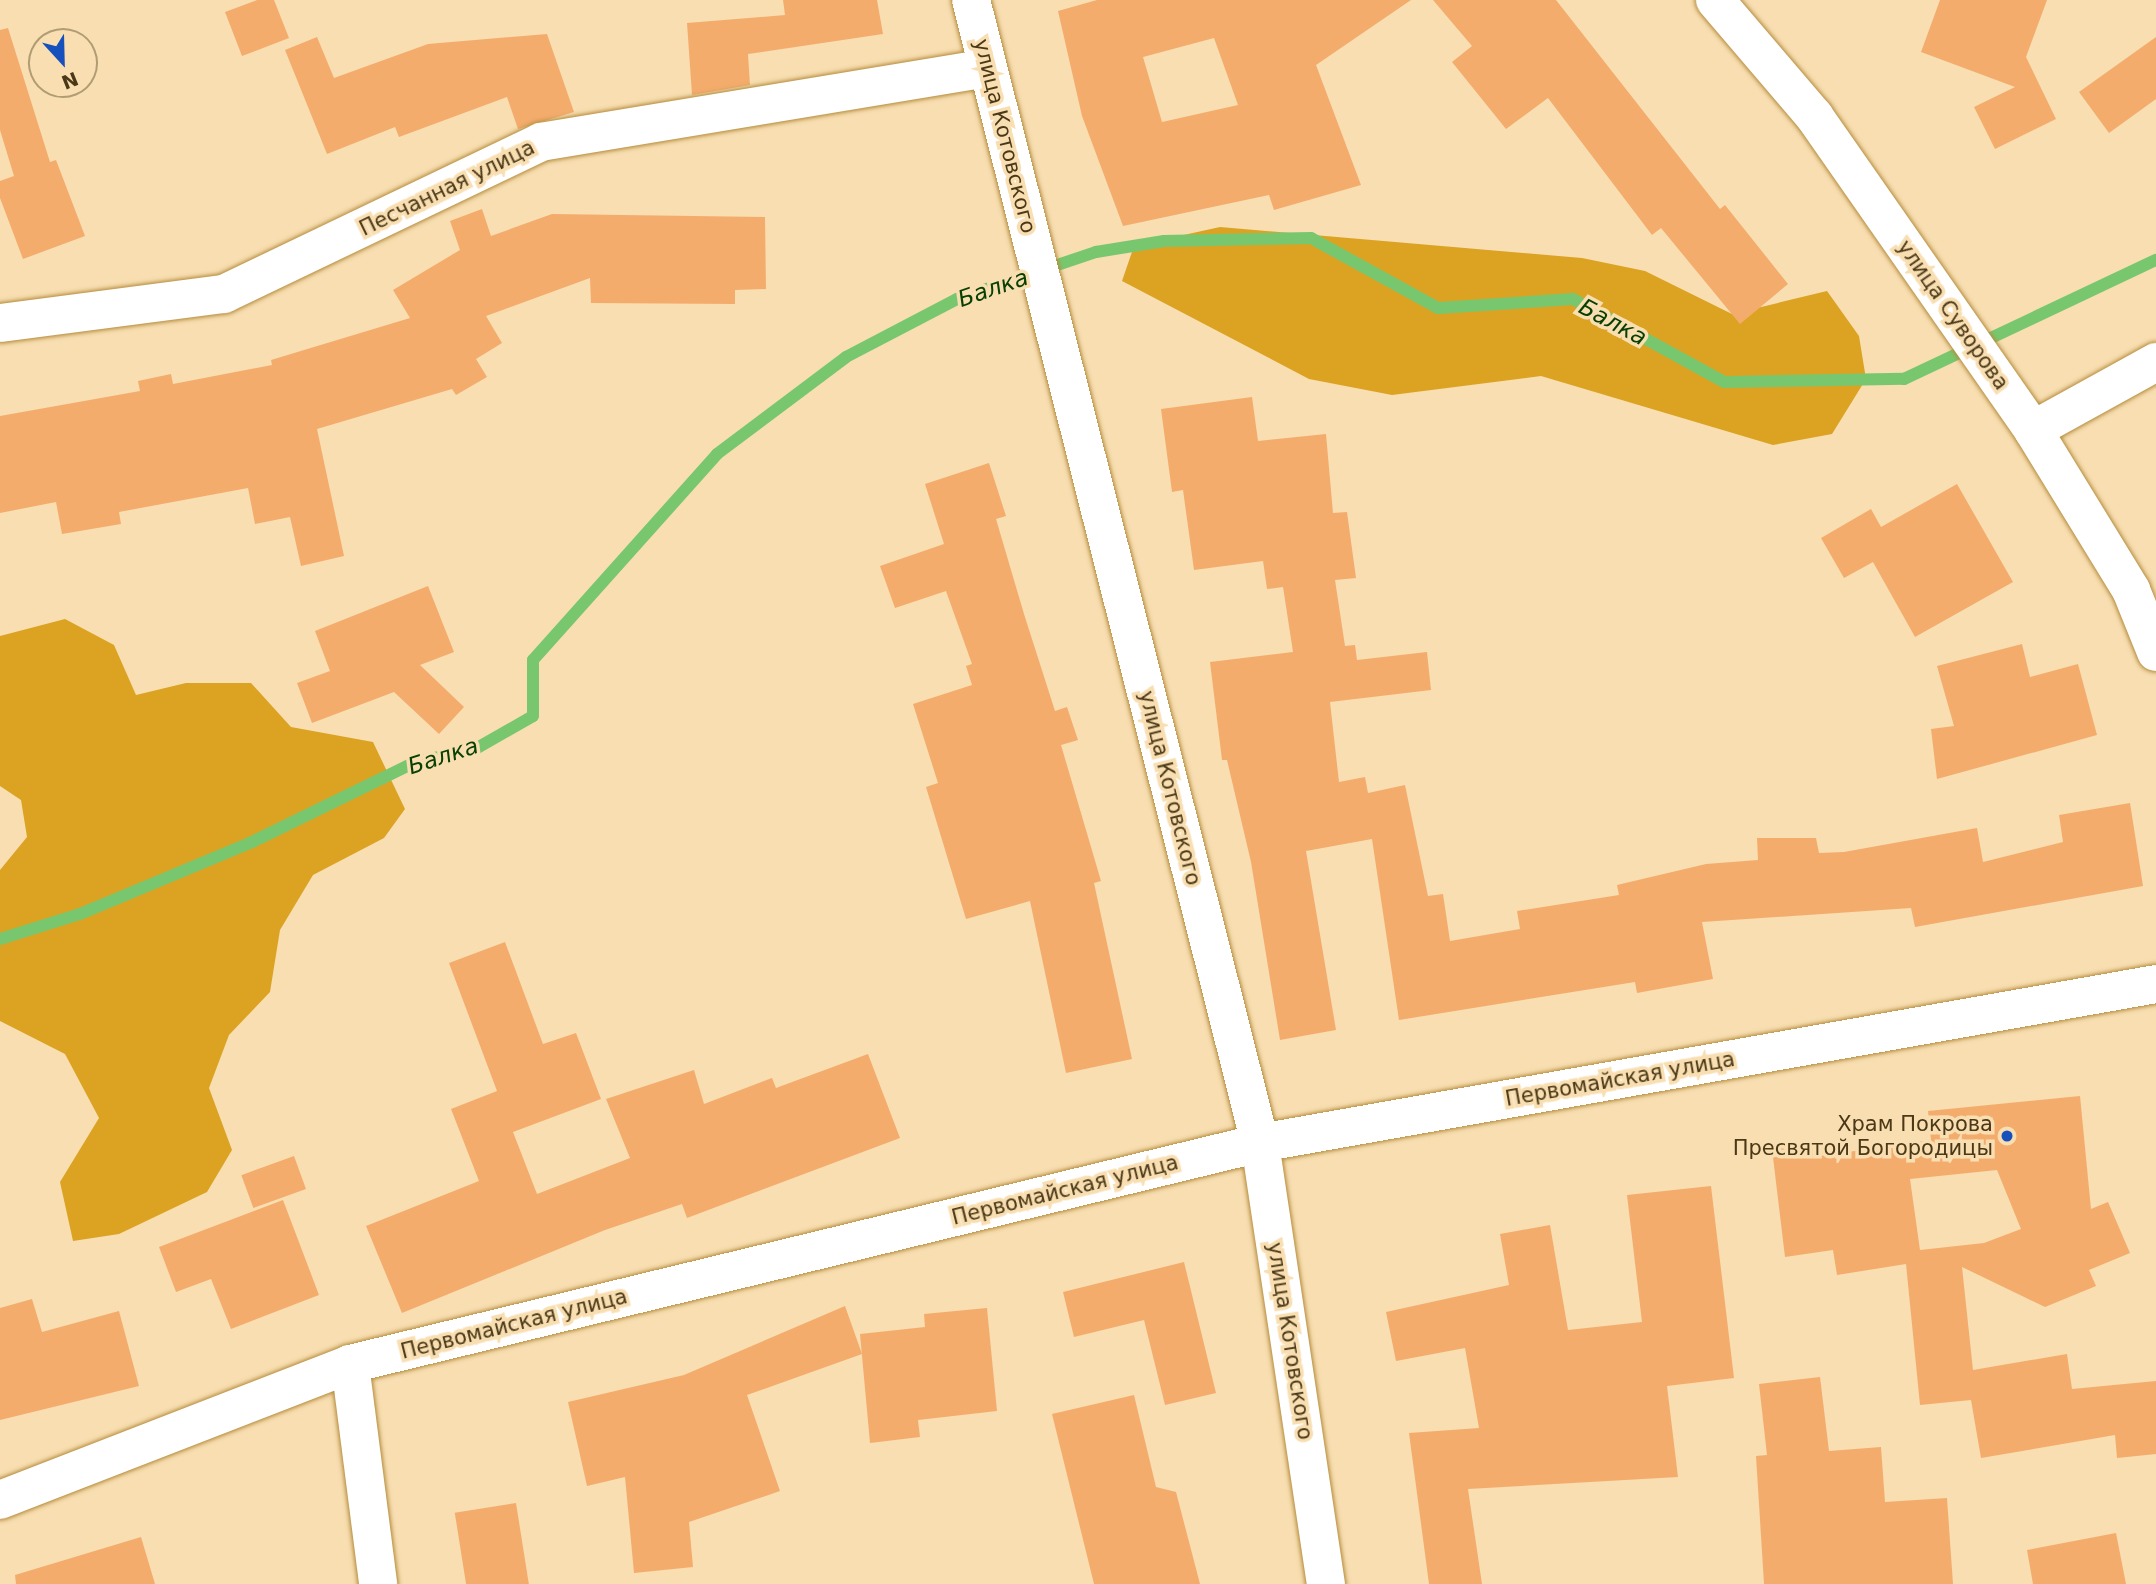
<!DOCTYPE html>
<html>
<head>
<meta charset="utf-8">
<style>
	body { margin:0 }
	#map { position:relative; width:2156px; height:1584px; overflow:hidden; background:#f8deb1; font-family:"DejaVu Sans",sans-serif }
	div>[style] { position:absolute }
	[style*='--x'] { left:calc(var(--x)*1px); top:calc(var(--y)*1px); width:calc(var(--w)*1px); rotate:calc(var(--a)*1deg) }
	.forest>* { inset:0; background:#dca323 }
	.stream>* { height:12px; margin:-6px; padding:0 6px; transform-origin:6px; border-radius:6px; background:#78c76e }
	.building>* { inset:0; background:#f4ac6d; transform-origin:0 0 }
	.roads { filter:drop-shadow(0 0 2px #b58c3c) drop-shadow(0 0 2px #b58c3c) }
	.minor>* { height:38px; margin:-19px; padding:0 19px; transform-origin:19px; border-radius:19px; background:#fff }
	.major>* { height:38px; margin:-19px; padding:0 19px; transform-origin:19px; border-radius:19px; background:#fff }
	.dots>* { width:19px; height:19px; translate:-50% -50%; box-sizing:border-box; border:4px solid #f8deb1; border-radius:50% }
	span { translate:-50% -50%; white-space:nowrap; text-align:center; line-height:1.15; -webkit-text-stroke:7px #f8deb1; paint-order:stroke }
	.street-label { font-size:21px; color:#4a3817 }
	.poi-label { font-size:21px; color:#4a3817 }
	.right { translate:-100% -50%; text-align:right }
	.water-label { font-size:23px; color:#084002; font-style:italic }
	.north { position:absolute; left:28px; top:28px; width:70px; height:70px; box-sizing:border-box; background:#f8deb1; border:2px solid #b29c73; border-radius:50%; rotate:158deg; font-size:19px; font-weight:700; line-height:28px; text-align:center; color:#4a3817 }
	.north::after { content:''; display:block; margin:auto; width:24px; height:32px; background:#1650bc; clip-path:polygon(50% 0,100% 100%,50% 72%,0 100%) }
</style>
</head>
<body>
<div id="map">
	<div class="forest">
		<i style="clip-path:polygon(1220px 227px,1582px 258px,1645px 271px,1732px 314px,1827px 291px,1859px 336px,1866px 379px,1832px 434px,1773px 445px,1541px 376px,1392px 395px,1309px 379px,1122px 281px,1134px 246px)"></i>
		<i style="clip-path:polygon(65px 619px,114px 645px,136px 695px,186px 683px,251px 683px,291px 727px,373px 742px,405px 809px,384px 838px,313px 875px,280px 930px,270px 992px,229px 1035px,209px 1088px,232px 1150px,207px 1192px,119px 1234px,73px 1241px,60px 1182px,99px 1118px,65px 1054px,0 1021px,0 870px,27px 837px,21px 800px,0 786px,0 636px)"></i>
	</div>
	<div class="stream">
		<i style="--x:0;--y:939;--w:84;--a:-17.4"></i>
		<i style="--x:80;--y:914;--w:186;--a:-22.7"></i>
		<i style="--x:252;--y:842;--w:179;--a:-26.1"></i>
		<i style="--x:413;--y:763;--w:66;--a:-13.2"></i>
		<i style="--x:477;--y:748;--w:64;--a:-29.7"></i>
		<i style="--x:533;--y:716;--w:56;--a:-90"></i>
		<i style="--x:533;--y:660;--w:276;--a:-48.2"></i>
		<i style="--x:717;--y:454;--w:161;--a:-36.9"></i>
		<i style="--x:846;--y:357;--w:125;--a:-27.6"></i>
		<i style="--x:957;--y:299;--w:147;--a:-18.7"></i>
		<i style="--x:1096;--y:252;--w:69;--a:-9.2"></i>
		<i style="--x:1164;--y:241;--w:147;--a:-1.2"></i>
		<i style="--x:1311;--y:238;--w:145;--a:28.9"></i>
		<i style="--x:1438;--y:308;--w:135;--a:-3.8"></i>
		<i style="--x:1573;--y:299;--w:172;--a:28.8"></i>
		<i style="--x:1724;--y:382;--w:180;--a:-1"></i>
		<i style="--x:1904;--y:379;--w:279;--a:-25.3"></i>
	</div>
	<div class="building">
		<i style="clip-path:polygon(257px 0,274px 0,289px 38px,242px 56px,225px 12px)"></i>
		<i style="clip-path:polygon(783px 0,877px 0,883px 34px,748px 54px,750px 85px,692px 95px,687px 23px,785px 15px)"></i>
		<i style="clip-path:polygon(evenodd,1097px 0,1411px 0,1316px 65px,1361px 185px,1274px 210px,1269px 195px,1123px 226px,1082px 116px,1058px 11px,1097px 0,1214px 38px,1238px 105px,1162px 122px,1143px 57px,1214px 38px)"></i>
		<i style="clip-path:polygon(1433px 0,1556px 0,1720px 209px,1725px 205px,1788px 284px,1740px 324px,1661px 228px,1652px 235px,1548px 98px,1506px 129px,1452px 62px,1472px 46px)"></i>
		<i style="clip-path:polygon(1940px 0,2047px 0,2026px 57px,2056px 119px,1995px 149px,1974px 107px,2015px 87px,1921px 52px)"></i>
		<i style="clip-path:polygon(8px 28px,50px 162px,56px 160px,85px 236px,23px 259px,0 198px,0 181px,14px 176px,0 130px,0 30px)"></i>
		<i style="clip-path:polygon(547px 34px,574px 112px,518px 129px,507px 97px,399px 137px,395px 127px,327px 154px,285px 50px,317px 37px,334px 78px,428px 44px)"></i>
		<i style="clip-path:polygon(2156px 37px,2156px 99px,2109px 133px,2079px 92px)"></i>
		<i style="clip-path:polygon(482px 209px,491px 236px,552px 214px,765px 217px,766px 289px,735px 290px,735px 304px,591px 303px,590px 278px,486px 316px,502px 343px,476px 359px,487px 377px,456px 395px,452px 389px,317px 429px,344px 556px,301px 566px,290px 517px,255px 524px,248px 488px,119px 512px,121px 524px,62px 534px,56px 502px,0 513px,0 416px,140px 391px,138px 381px,171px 374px,173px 384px,272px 365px,271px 360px,410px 318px,393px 290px,460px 250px,450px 221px)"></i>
		<i style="clip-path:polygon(1252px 397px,1258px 441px,1326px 434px,1333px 513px,1347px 512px,1356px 578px,1335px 580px,1345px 646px,1355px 645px,1357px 660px,1427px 652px,1431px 690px,1330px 702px,1339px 782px,1365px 777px,1368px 793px,1405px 785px,1428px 896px,1443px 894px,1450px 941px,1520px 929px,1517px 911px,1619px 895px,1617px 885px,1706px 864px,1758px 860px,1757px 838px,1816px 838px,1819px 853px,1844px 852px,1977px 828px,1983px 862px,2063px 842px,2059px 815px,2130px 803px,2143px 886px,1915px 927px,1911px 908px,1702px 922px,1713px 979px,1637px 993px,1635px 982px,1399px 1020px,1372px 839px,1306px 851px,1336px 1030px,1280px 1040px,1251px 862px,1227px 760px,1222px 760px,1210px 662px,1293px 652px,1283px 587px,1267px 589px,1263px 561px,1194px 570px,1183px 490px,1172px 492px,1161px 409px)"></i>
		<i style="clip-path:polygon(989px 463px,1006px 516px,996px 519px,1024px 614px,1055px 711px,1067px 707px,1078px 740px,1061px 745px,1101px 881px,1094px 883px,1132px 1059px,1066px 1073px,1030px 901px,966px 919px,926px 787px,938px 783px,913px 704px,972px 685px,966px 666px,972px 664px,946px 591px,895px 608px,880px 566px,944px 544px,925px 484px)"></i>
		<i style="clip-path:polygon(1957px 484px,2013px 582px,1915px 637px,1873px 562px,1844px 578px,1821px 538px,1871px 509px,1881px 527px)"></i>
		<i style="clip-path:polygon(428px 586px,454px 652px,420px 665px,464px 707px,439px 734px,394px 692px,312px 723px,297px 683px,330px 671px,315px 631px)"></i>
		<i style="clip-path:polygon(2022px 644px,2030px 677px,2078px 664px,2097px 735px,1937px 779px,1931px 729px,1954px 726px,1937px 666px)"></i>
		<i style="clip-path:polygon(505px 942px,543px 1044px,576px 1033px,601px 1099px,513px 1132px,537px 1194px,630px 1158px,606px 1099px,694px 1070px,704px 1104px,772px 1078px,776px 1088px,868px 1054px,900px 1138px,687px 1218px,682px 1204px,605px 1230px,402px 1313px,366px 1226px,479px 1181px,451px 1109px,497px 1091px,449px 963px)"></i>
		<i style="clip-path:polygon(evenodd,2080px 1096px,2091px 1209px,2108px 1202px,2130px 1253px,2089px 1270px,2096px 1286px,2045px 1307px,1962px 1267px,1973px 1370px,2067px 1354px,2072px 1389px,2156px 1381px,2156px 1454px,2117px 1458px,2115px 1435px,1981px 1458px,1971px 1400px,1920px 1405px,1906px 1264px,1837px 1275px,1833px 1250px,1785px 1257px,1772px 1149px,1818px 1143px,1820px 1156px,1931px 1140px,1928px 1111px,2080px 1096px,1997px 1170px,2021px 1229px,1984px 1243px,1920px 1250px,1910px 1179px,1997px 1170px)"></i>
		<i style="left:294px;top:1156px;width:35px;height:56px;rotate:70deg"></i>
		<i style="clip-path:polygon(1711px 1186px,1734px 1378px,1667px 1386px,1678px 1477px,1468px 1489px,1482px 1584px,1429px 1584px,1409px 1433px,1479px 1428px,1465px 1348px,1396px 1361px,1386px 1312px,1509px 1285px,1500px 1234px,1550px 1225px,1568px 1330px,1642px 1322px,1627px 1195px)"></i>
		<i style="clip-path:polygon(283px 1200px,319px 1295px,231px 1329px,211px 1279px,176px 1292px,159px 1247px)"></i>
		<i style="clip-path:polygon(1184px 1262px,1216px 1393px,1165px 1405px,1144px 1320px,1074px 1337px,1063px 1292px)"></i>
		<i style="clip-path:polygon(32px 1299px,42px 1332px,119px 1311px,139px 1386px,0 1420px,0 1308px)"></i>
		<i style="clip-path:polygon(845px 1306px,862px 1354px,747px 1395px,780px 1491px,689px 1522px,693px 1567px,634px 1573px,625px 1477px,587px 1486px,568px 1402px,684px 1375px)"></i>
		<i style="clip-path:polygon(987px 1308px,997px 1411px,918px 1420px,920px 1437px,870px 1443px,860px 1334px,925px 1327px,924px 1314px)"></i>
		<i style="clip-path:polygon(1820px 1377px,1829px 1451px,1881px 1447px,1885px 1502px,1947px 1498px,1953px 1584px,1764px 1584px,1756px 1456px,1767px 1455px,1759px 1384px)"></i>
		<i style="clip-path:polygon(1134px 1395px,1156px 1487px,1176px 1492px,1200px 1584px,1094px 1584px,1052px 1414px)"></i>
		<i style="left:516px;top:1503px;width:82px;height:62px;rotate:81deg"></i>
		<i style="clip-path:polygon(2116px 1533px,2126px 1584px,2033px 1584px,2027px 1550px)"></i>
		<i style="clip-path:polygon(141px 1537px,155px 1584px,16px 1584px,15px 1575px)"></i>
	</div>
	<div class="roads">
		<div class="minor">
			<i style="--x:0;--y:323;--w:226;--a:-7.4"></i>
			<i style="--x:224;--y:294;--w:352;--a:-25.6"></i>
			<i style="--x:541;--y:142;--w:452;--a:-9.4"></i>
			<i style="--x:2033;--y:430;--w:141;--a:-28.9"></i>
			<i style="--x:350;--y:1364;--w:222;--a:82.7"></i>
			<i style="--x:0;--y:1500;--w:375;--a:-21.2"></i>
			<i style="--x:350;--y:1364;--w:936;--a:-13.65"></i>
			<i style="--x:1260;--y:1143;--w:910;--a:-10.06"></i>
		</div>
		<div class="major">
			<i style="--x:971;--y:0;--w:1179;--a:75.81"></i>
			<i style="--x:1260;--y:1143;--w:446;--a:81.5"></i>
			<i style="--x:1715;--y:0;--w:153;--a:49.5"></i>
			<i style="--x:1814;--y:116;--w:383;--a:55.1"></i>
			<i style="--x:2033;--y:430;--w:188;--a:58.5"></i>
			<i style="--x:2131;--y:590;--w:67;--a:68"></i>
		</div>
	</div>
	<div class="dots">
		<i style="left:2007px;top:1136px;background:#1650bc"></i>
	</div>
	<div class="street-label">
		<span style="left:1005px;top:136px;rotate:76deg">улица Котовского</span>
		<span style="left:447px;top:188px;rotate:-26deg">Песчанная улица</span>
		<span style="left:1953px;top:315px;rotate:55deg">улица Суворова</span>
		<span style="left:1170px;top:788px;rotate:76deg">улица Котовского</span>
		<span style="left:1620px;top:1079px;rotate:-10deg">Первомайская улица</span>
		<span style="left:1065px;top:1190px;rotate:-14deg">Первомайская улица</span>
		<span style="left:514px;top:1324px;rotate:-14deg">Первомайская улица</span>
		<span style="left:1290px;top:1341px;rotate:81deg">улица Котовского</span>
	</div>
	<div class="poi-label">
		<span class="right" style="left:1993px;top:1136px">Храм Покрова<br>Пресвятой Богородицы</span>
	</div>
	<div class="water-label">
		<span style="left:993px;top:288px;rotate:-19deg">Балка</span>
		<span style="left:1613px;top:322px;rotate:28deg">Балка</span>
		<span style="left:443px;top:756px;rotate:-18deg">Балка</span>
	</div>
	<div class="north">N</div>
</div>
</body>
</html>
